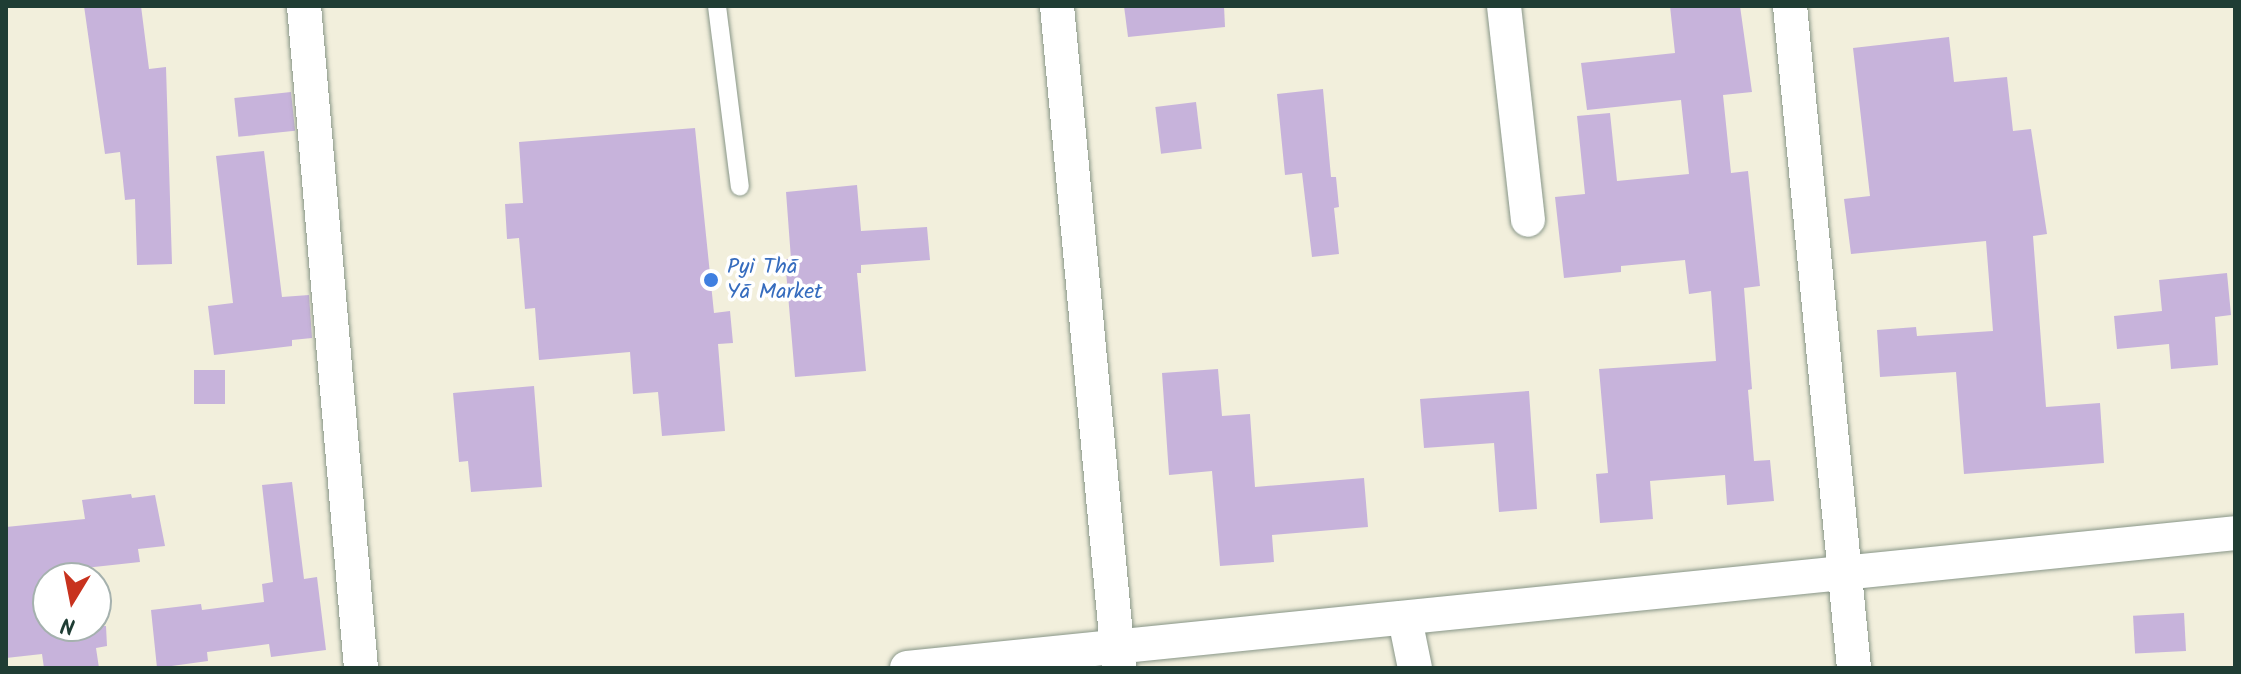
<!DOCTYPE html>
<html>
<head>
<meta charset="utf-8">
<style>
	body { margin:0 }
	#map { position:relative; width:2241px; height:674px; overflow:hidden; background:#f2efdc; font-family:Kalam,sans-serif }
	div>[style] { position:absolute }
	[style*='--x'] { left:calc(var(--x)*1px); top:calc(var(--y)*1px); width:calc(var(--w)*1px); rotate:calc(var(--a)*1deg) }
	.building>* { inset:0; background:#c7b3db; transform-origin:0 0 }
	.roads { filter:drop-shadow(0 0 2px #889688) drop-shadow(0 0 2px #889688) }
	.service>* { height:18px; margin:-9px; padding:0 9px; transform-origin:9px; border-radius:9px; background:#fff }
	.minor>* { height:34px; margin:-17px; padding:0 17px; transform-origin:17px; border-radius:17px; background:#fff }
	.dots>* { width:22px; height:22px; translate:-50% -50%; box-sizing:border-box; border:4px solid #fff; border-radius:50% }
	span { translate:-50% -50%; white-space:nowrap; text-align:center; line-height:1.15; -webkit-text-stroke:7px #fff; paint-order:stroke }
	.shop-label { font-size:22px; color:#366cbe }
	.left { translate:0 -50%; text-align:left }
	.frame { position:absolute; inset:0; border:8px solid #1f3d34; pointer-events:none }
	.north { position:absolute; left:32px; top:562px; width:80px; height:80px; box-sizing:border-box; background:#fff; border:2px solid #a5b1ae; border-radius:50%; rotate:190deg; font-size:22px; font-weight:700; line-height:32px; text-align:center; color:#1f3d34 }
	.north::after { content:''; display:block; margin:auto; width:28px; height:36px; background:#c8321e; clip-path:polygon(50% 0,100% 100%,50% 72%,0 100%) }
</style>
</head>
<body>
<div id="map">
	<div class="building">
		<i style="clip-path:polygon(84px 6px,141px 6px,149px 69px,166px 67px,172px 264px,137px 265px,135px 199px,125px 200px,120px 152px,105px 154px)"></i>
		<i style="clip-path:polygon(1124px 6px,1224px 6px,1225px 27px,1128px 37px)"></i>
		<i style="clip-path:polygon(1670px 6px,1740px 6px,1752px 92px,1723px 95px,1731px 173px,1748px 171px,1760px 286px,1744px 288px,1752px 389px,1748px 390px,1754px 461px,1770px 460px,1774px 501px,1727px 505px,1725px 475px,1650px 481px,1653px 519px,1600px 523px,1596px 474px,1608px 473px,1599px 369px,1716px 361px,1711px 291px,1689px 294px,1685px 260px,1621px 266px,1621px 272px,1564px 278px,1555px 197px,1585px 194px,1577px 116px,1610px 113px,1617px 181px,1689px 174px,1681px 100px,1587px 110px,1581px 63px,1675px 53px)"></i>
		<i style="clip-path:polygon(1949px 37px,1954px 82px,2007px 77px,2013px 131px,2031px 129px,2047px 234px,2033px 236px,2046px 407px,2100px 403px,2104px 463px,1964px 474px,1956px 372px,1880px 377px,1877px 330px,1916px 327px,1917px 336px,1993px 331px,1986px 241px,1851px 254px,1844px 199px,1870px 196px,1853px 48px)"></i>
		<i style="clip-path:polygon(1323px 89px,1331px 177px,1336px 177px,1339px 207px,1334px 208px,1339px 254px,1312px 257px,1302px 173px,1285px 175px,1277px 94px)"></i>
		<i style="left:291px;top:92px;width:39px;height:57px;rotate:84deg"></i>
		<i style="left:1196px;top:102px;width:47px;height:41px;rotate:83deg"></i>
		<i style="clip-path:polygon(695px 128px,714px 313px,730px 311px,733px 343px,718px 344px,725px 431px,662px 436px,658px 392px,633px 394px,630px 352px,539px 360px,535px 308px,525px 309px,519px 238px,507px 239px,505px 204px,523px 203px,519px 142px)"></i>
		<i style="clip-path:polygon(264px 151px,282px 297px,309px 295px,312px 338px,292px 340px,292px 346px,214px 355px,208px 306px,233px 303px,216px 156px)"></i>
		<i style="clip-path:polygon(857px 185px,861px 231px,927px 227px,930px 260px,861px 265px,861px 273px,857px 273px,866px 371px,795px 377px,785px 259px,791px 259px,786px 192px)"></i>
		<i style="clip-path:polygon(2227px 273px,2231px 315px,2215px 317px,2218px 365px,2171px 369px,2169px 344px,2117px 349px,2114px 316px,2162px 311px,2159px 280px)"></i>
		<i style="clip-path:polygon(1218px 369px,1222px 416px,1250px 414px,1255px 487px,1364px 478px,1368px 527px,1272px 535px,1274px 562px,1220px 566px,1212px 471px,1169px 475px,1162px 373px)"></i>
		<i style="left:194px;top:370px;width:31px;height:34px"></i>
		<i style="clip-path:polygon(534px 386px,542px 487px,471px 492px,468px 461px,459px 462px,453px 393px)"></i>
		<i style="clip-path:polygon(1529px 391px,1537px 509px,1499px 512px,1494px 443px,1424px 448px,1420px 399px)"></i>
		<i style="clip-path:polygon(292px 482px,304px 579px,317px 577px,326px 650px,271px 657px,269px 644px,207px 652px,208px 661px,157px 668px,151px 610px,201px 604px,202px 610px,264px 602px,262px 584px,273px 582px,262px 485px)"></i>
		<i style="clip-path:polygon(131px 494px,132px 498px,155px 495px,165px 546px,138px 549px,140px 562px,48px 572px,48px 626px,106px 626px,107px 646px,96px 648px,99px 668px,44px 668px,42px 654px,6px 658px,6px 527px,85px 519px,82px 500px)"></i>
		<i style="left:2184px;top:613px;width:38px;height:51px;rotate:87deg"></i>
	</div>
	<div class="roads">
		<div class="service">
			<i style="--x:717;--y:6;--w:182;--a:82.8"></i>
		</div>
		<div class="minor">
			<i style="--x:304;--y:6;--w:664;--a:85.08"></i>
			<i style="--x:1057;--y:6;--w:665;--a:84.65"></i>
			<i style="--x:1504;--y:6;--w:215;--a:83.6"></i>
			<i style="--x:1790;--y:6;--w:665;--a:84.48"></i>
			<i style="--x:1405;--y:619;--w:50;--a:78.5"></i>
			<i style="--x:907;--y:668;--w:1335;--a:-5.8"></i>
		</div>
	</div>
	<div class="dots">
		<i style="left:711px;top:280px;background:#3f7fe0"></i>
	</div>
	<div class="shop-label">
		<span class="left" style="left:727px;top:280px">Pyi Thā<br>Yā Market</span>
	</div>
	<div class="frame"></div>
	<div class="north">N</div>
</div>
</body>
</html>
